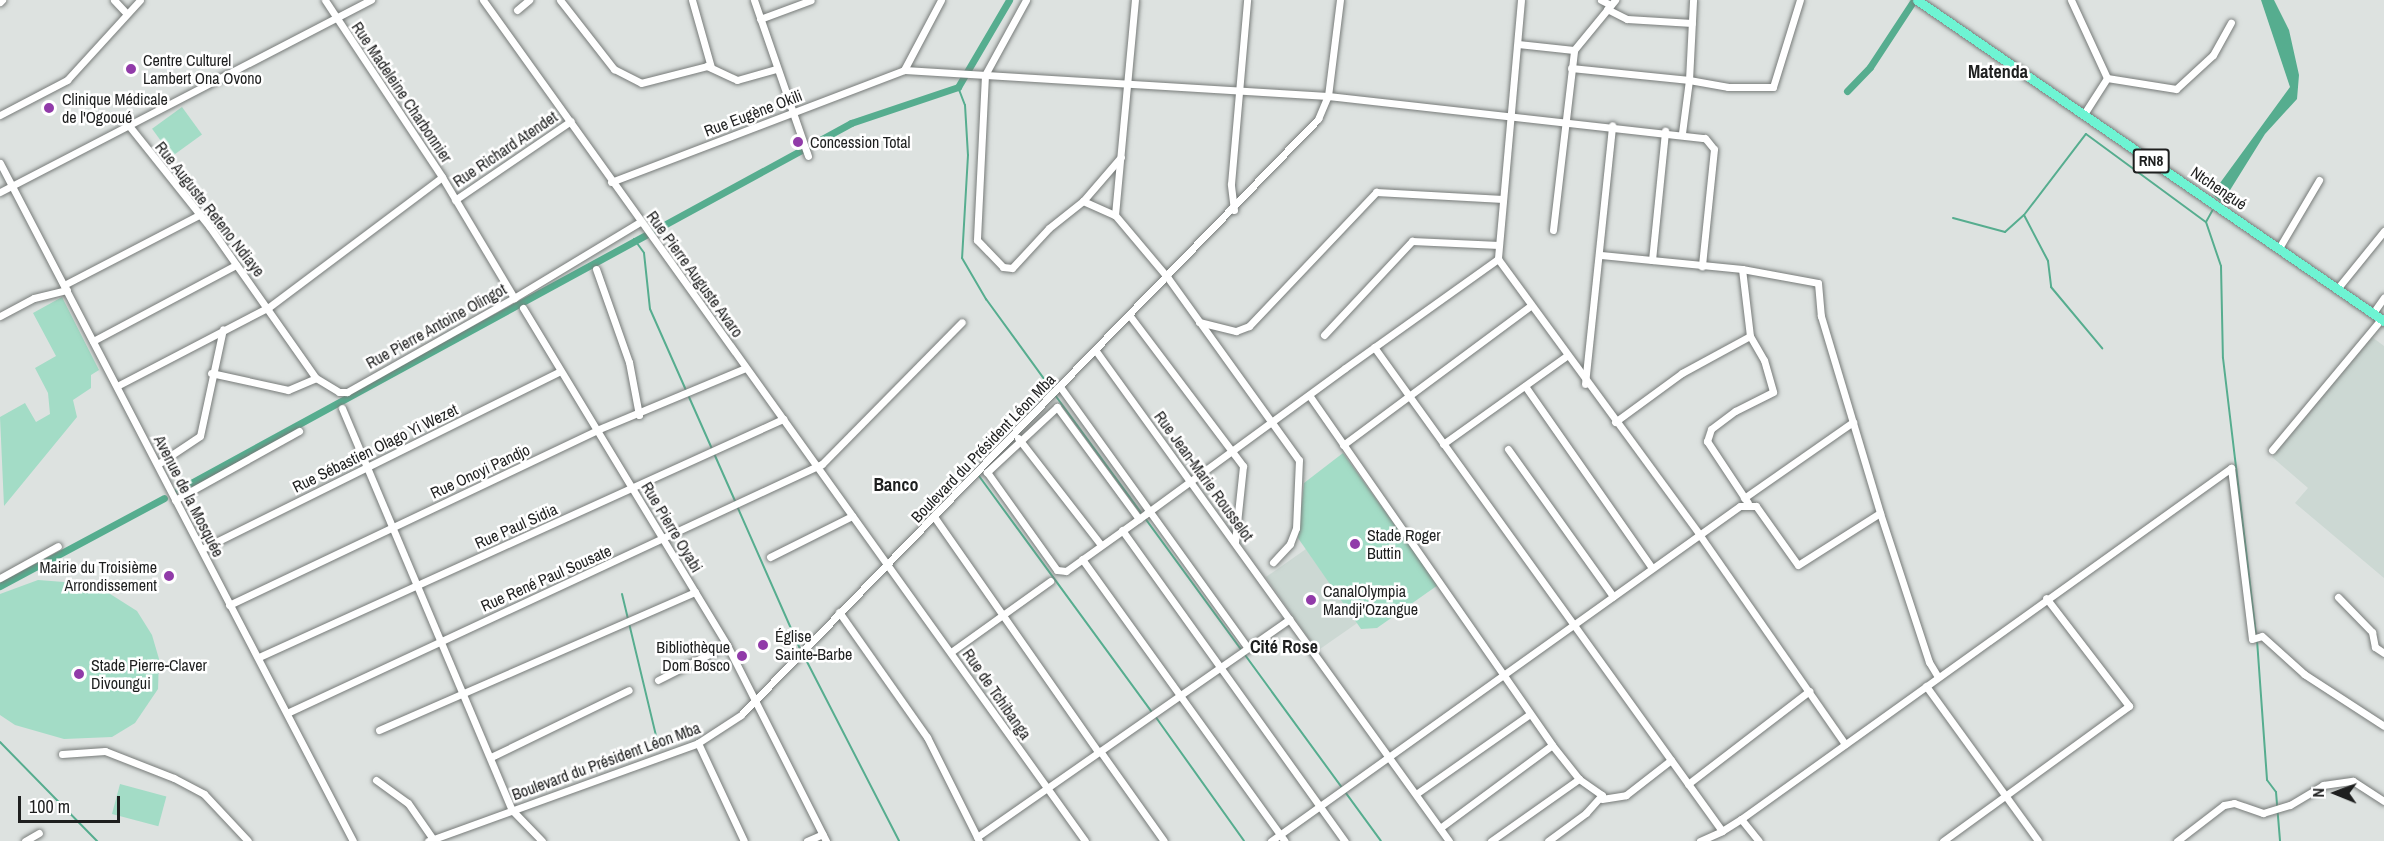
<!DOCTYPE html>
<html>
<head>
<meta charset="utf-8">
<style>
	body { margin:0 }
	#map { position:relative; width:2384px; height:841px; overflow:hidden; background:#dde2e0; font-family:"Archivo Narrow",sans-serif }
	div>[style] { position:absolute }
	[style*='--x'] { left:calc(var(--x)*1px); top:calc(var(--y)*1px); width:calc(var(--w)*1px); rotate:calc(var(--a)*1deg) }
	.built>* { inset:0; background:#ccd8d3; transform-origin:0 0 }
	.green>* { inset:0; background:#a3dcc6; transform-origin:0 0 }
	.water>* { inset:0; background:#56ad8f }
	.stream>* { height:2px; margin:-1px; padding:0 1px; transform-origin:1px; border-radius:1px; background:#56ad8f }
	.canal>* { height:7px; margin:-3.5px; padding:0 3.5px; transform-origin:3.5px; border-radius:3.5px; background:#56ad8f }
	.roads { filter:drop-shadow(0 0 2px #777b79) drop-shadow(0 0 2px #777b79) }
	.minor>* { height:7px; margin:-3.5px; padding:0 3.5px; transform-origin:3.5px; border-radius:3.5px; background:#fff }
	.major>* { height:9px; margin:-4.5px; padding:0 4.5px; transform-origin:4.5px; border-radius:4.5px; background:#6ef4d3 }
	.dots>* { width:16px; height:16px; translate:-50% -50%; box-sizing:border-box; border:3px solid #fff; border-radius:50% }
	span { translate:-50% -50%; white-space:nowrap; text-align:center; line-height:1.15; -webkit-text-stroke:5px #fff; paint-order:stroke }
	.shield-label span { padding:2px 4px; background:#fff; border:2px solid; border-radius:4px; -webkit-text-stroke-width:0 }
	.shield-label { font-size:15px; color:#1e1f1f; font-weight:700 }
	.poi-label { font-size:16px; color:#1e1f1f }
	.left { translate:0 -50%; text-align:left }
	.right { translate:-100% -50%; text-align:right }
	.street-label { font-size:16px; color:#1e1f1f }
	.neighbourhood-label { font-size:18px; color:#1e1f1f; font-weight:700 }
	.north { position:absolute; left:2306px; top:763px; width:60px; height:60px; -webkit-text-stroke:4px #fff; paint-order:stroke; rotate:271deg; font-size:16px; font-weight:700; line-height:24px; text-align:center; color:#1e1f1f }
	.north::after { content:''; display:block; margin:auto; width:21px; height:27px; background:#1e1f1f; clip-path:polygon(50% 0,100% 100%,50% 72%,0 100%) }
	.scale { position:absolute; left:18px; top:796px; width:102px; height:27px; box-sizing:border-box; border:3px solid #1e1f1f; border-top:0; padding-left:8px; font-size:18px; line-height:21px; white-space:nowrap; color:#1e1f1f; -webkit-text-stroke:4px #fff; paint-order:stroke }
</style>
</head>
<body>
<div id="map">
	<div class="built">
		<i style="clip-path:polygon(2372px 337px,2384px 346px,2384px 578px,2295px 503px,2308px 488px,2272px 457px)"></i>
		<i style="left:1306px;top:549px;width:90px;height:49px;rotate:55deg"></i>
	</div>
	<div class="green">
		<i style="left:182px;top:107px;width:34px;height:37px;rotate:54deg"></i>
		<i style="clip-path:polygon(62px 297px,99px 370px,91px 375px,91px 388px,73px 400px,77px 417px,4px 506px,0 417px,25px 403px,36px 422px,50px 414px,48px 393px,35px 368px,56px 356px,33px 313px)"></i>
		<i style="clip-path:polygon(1343px 453px,1438px 585px,1377px 628px,1361px 629px,1298px 538px,1304px 483px)"></i>
		<i style="clip-path:polygon(38px 580px,77px 583px,107px 592px,137px 611px,152px 635px,159px 659px,158px 689px,135px 723px,112px 737px,64px 739px,15px 725px,0 715px,0 594px)"></i>
		<i style="left:120px;top:784px;width:48px;height:31px;rotate:15deg"></i>
	</div>
	<div class="water">
		<i style="clip-path:polygon(2261px 0,2274px 0,2289px 30px,2299px 75px,2297px 99px,2265px 134px,2222px 203px,2212px 194px,2290px 87px)"></i>
	</div>
	<div class="stream">
		<i style="--x:958;--y:87;--w:19;--a:69"></i>
		<i style="--x:965;--y:105;--w:50;--a:86.6"></i>
		<i style="--x:968;--y:155;--w:103;--a:93.3"></i>
		<i style="--x:962;--y:258;--w:48;--a:59.7"></i>
		<i style="--x:986;--y:299;--w:112;--a:54"></i>
		<i style="--x:2024;--y:215;--w:52;--a:62.4"></i>
		<i style="--x:2048;--y:261;--w:26;--a:83"></i>
		<i style="--x:2051;--y:287;--w:80;--a:50.1"></i>
		<i style="--x:1953;--y:218;--w:54;--a:15.1"></i>
		<i style="--x:2005;--y:232;--w:25;--a:-42"></i>
		<i style="--x:2024;--y:215;--w:102;--a:-52.6"></i>
		<i style="--x:2086;--y:134;--w:149;--a:36.3"></i>
		<i style="--x:2206;--y:222;--w:13;--a:-61"></i>
		<i style="--x:2206;--y:222;--w:46;--a:71.2"></i>
		<i style="--x:2221;--y:266;--w:92;--a:88.8"></i>
		<i style="--x:2223;--y:358;--w:279;--a:83.2"></i>
		<i style="--x:634;--y:239;--w:17;--a:54"></i>
		<i style="--x:644;--y:253;--w:56;--a:83.9"></i>
		<i style="--x:650;--y:309;--w:210;--a:66.1"></i>
		<i style="--x:1055;--y:395;--w:552;--a:53.84"></i>
		<i style="--x:979;--y:476;--w:293;--a:53.8"></i>
		<i style="--x:737;--y:506;--w:156;--a:66.2"></i>
		<i style="--x:622;--y:594;--w:158;--a:76.5"></i>
		<i style="--x:2257;--y:640;--w:140;--a:85.9"></i>
		<i style="--x:2267;--y:780;--w:15;--a:53"></i>
		<i style="--x:2276;--y:792;--w:49;--a:85.3"></i>
		<i style="--x:803;--y:654;--w:210;--a:62.8"></i>
		<i style="--x:1155;--y:716;--w:153;--a:54.5"></i>
		<i style="--x:0;--y:742;--w:139;--a:45.6"></i>
	</div>
	<div class="canal">
		<i style="--x:1847;--y:91;--w:33;--a:-46"></i>
		<i style="--x:1870;--y:67;--w:77;--a:-56.7"></i>
		<i style="--x:178;--y:490;--w:767;--a:-28.6"></i>
		<i style="--x:851;--y:123;--w:113;--a:-18.6"></i>
		<i style="--x:958;--y:87;--w:101;--a:-59.6"></i>
		<i style="--x:0;--y:586;--w:186;--a:-28.2"></i>
	</div>
	<div class="roads">
		<div class="minor">
			<i style="--x:114;--y:0;--w:18;--a:47"></i>
			<i style="--x:325;--y:0;--w:212;--a:56.5"></i>
			<i style="--x:442;--y:177;--w:141;--a:59.2"></i>
			<i style="--x:483;--y:0;--w:1034;--a:54.4"></i>
			<i style="--x:560;--y:0;--w:88;--a:52"></i>
			<i style="--x:614;--y:69;--w:30;--a:27"></i>
			<i style="--x:641;--y:83;--w:68;--a:-14.4"></i>
			<i style="--x:707;--y:66;--w:33;--a:25"></i>
			<i style="--x:737;--y:80;--w:41;--a:-15.8"></i>
			<i style="--x:692;--y:0;--w:70;--a:74.2"></i>
			<i style="--x:754;--y:0;--w:165;--a:70.9"></i>
			<i style="--x:1026;--y:0;--w:85;--a:118.7"></i>
			<i style="--x:985;--y:75;--w:165;--a:92.8"></i>
			<i style="--x:977;--y:240;--w:37;--a:46"></i>
			<i style="--x:1003;--y:267;--w:9;--a:6"></i>
			<i style="--x:1012;--y:268;--w:54;--a:-47.2"></i>
			<i style="--x:1049;--y:228;--w:43;--a:-38.5"></i>
			<i style="--x:1083;--y:201;--w:58;--a:-49.2"></i>
			<i style="--x:1521;--y:0;--w:260;--a:95.1"></i>
			<i style="--x:1498;--y:259;--w:341;--a:53.8"></i>
			<i style="--x:1699;--y:534;--w:256;--a:55.2"></i>
			<i style="--x:1601;--y:0;--w:11;--a:27"></i>
			<i style="--x:2071;--y:0;--w:86;--a:65.2"></i>
			<i style="--x:0;--y:2;--w:3;--a:-45"></i>
			<i style="--x:1607;--y:9;--w:22;--a:27"></i>
			<i style="--x:1627;--y:19;--w:65;--a:3.5"></i>
			<i style="--x:517;--y:10;--w:16;--a:-40"></i>
			<i style="--x:760;--y:19;--w:54;--a:-20.4"></i>
			<i style="--x:1518;--y:44;--w:56;--a:6.1"></i>
			<i style="--x:1571;--y:68;--w:119;--a:5.8"></i>
			<i style="--x:1689;--y:80;--w:80;--a:-87.1"></i>
			<i style="--x:904;--y:70;--w:79;--a:-62.1"></i>
			<i style="--x:2107;--y:78;--w:70;--a:9.1"></i>
			<i style="--x:2176;--y:89;--w:50;--a:-42.6"></i>
			<i style="--x:2213;--y:55;--w:37;--a:-61"></i>
			<i style="--x:2084;--y:114;--w:43;--a:-57.4"></i>
			<i style="--x:0;--y:115;--w:76;--a:-27.6"></i>
			<i style="--x:67;--y:80;--w:108;--a:-47.6"></i>
			<i style="--x:130;--y:127;--w:127;--a:51.4"></i>
			<i style="--x:209;--y:226;--w:186;--a:54.9"></i>
			<i style="--x:316;--y:378;--w:27;--a:31"></i>
			<i style="--x:339;--y:392;--w:8;--a:0"></i>
			<i style="--x:347;--y:392;--w:192;--a:-29.4"></i>
			<i style="--x:514;--y:298;--w:147;--a:-31.1"></i>
			<i style="--x:1682;--y:133;--w:53;--a:-82.5"></i>
			<i style="--x:1689;--y:80;--w:40;--a:10"></i>
			<i style="--x:1728;--y:87;--w:45;--a:0"></i>
			<i style="--x:1773;--y:87;--w:91;--a:-72.8"></i>
			<i style="--x:0;--y:163;--w:764;--a:62.5"></i>
			<i style="--x:611;--y:182;--w:314;--a:-20.9"></i>
			<i style="--x:904;--y:70;--w:425;--a:3.5"></i>
			<i style="--x:1328;--y:96;--w:379;--a:6.4"></i>
			<i style="--x:1705;--y:138;--w:14;--a:51"></i>
			<i style="--x:1714;--y:149;--w:118;--a:95.9"></i>
			<i style="--x:0;--y:192;--w:418;--a:-27.4"></i>
			<i style="--x:455;--y:200;--w:140;--a:-34.3"></i>
			<i style="--x:1083;--y:201;--w:35;--a:24"></i>
			<i style="--x:1115;--y:215;--w:82;--a:49.9"></i>
			<i style="--x:1168;--y:278;--w:224;--a:54.3"></i>
			<i style="--x:1299;--y:460;--w:68;--a:92.5"></i>
			<i style="--x:1296;--y:528;--w:17;--a:111"></i>
			<i style="--x:1290;--y:544;--w:25;--a:133"></i>
			<i style="--x:1234;--y:210;--w:26;--a:-97"></i>
			<i style="--x:1231;--y:184;--w:185;--a:-85"></i>
			<i style="--x:1115;--y:215;--w:216;--a:-84.7"></i>
			<i style="--x:1553;--y:230;--w:181;--a:-83.3"></i>
			<i style="--x:1574;--y:50;--w:65;--a:-50.6"></i>
			<i style="--x:2279;--y:248;--w:79;--a:-59.5"></i>
			<i style="--x:1601;--y:255;--w:142;--a:5.7"></i>
			<i style="--x:1742;--y:269;--w:77;--a:10.4"></i>
			<i style="--x:1818;--y:283;--w:33;--a:85"></i>
			<i style="--x:1821;--y:316;--w:206;--a:73.3"></i>
			<i style="--x:1880;--y:513;--w:157;--a:71.8"></i>
			<i style="--x:1929;--y:662;--w:17;--a:59"></i>
			<i style="--x:1652;--y:260;--w:130;--a:-84.2"></i>
			<i style="--x:596;--y:269;--w:99;--a:70.5"></i>
			<i style="--x:629;--y:362;--w:54;--a:79.3"></i>
			<i style="--x:1742;--y:269;--w:67;--a:83.2"></i>
			<i style="--x:1750;--y:336;--w:28;--a:60"></i>
			<i style="--x:1764;--y:360;--w:33;--a:74"></i>
			<i style="--x:1773;--y:392;--w:42;--a:153.4"></i>
			<i style="--x:1735;--y:411;--w:30;--a:143"></i>
			<i style="--x:1711;--y:429;--w:13;--a:108"></i>
			<i style="--x:1707;--y:441;--w:74;--a:56.5"></i>
			<i style="--x:64;--y:285;--w:150;--a:-27.4"></i>
			<i style="--x:2337;--y:289;--w:75;--a:-51"></i>
			<i style="--x:523;--y:308;--w:394;--a:58.8"></i>
			<i style="--x:727;--y:645;--w:220;--a:63.2"></i>
			<i style="--x:2373;--y:313;--w:19;--a:-55"></i>
			<i style="--x:0;--y:316;--w:38;--a:-28"></i>
			<i style="--x:34;--y:298;--w:34;--a:-14"></i>
			<i style="--x:1130;--y:316;--w:188;--a:53"></i>
			<i style="--x:1243;--y:466;--w:76;--a:96"></i>
			<i style="--x:1199;--y:322;--w:38;--a:14"></i>
			<i style="--x:1236;--y:331;--w:14;--a:-21"></i>
			<i style="--x:1249;--y:326;--w:185;--a:-46.5"></i>
			<i style="--x:1376;--y:192;--w:127;--a:3.2"></i>
			<i style="--x:1324;--y:335;--w:129;--a:-46.9"></i>
			<i style="--x:1412;--y:241;--w:87;--a:2.6"></i>
			<i style="--x:93;--y:341;--w:162;--a:-28"></i>
			<i style="--x:1374;--y:347;--w:596;--a:54.28"></i>
			<i style="--x:1722;--y:831;--w:22;--a:-32"></i>
			<i style="--x:1741;--y:819;--w:28;--a:51"></i>
			<i style="--x:1096;--y:351;--w:604;--a:54.23"></i>
			<i style="--x:211;--y:373;--w:79;--a:12.4"></i>
			<i style="--x:288;--y:390;--w:30;--a:-23"></i>
			<i style="--x:1585;--y:384;--w:260;--a:-84"></i>
			<i style="--x:117;--y:386;--w:171;--a:-27.5"></i>
			<i style="--x:269;--y:307;--w:216;--a:-36.9"></i>
			<i style="--x:1525;--y:386;--w:222;--a:55.1"></i>
			<i style="--x:1061;--y:388;--w:319;--a:54.3"></i>
			<i style="--x:1309;--y:395;--w:426;--a:55.2"></i>
			<i style="--x:1552;--y:745;--w:43;--a:51.5"></i>
			<i style="--x:1579;--y:779;--w:28;--a:35"></i>
			<i style="--x:1602;--y:795;--w:24;--a:132"></i>
			<i style="--x:1586;--y:813;--w:47;--a:143.6"></i>
			<i style="--x:342;--y:408;--w:436;--a:67.1"></i>
			<i style="--x:512;--y:810;--w:43;--a:45.9"></i>
			<i style="--x:1615;--y:422;--w:83;--a:-36.2"></i>
			<i style="--x:1682;--y:373;--w:77;--a:-28.6"></i>
			<i style="--x:1018;--y:438;--w:135;--a:52.2"></i>
			<i style="--x:1443;--y:444;--w:150;--a:-35.5"></i>
			<i style="--x:1343;--y:445;--w:233;--a:-36.6"></i>
			<i style="--x:1508;--y:449;--w:181;--a:54.5"></i>
			<i style="--x:2272;--y:450;--w:170;--a:-50.2"></i>
			<i style="--x:158;--y:464;--w:50;--a:-33.7"></i>
			<i style="--x:200;--y:436;--w:109;--a:-77.9"></i>
			<i style="--x:1744;--y:498;--w:133;--a:-34.9"></i>
			<i style="--x:175;--y:500;--w:142;--a:-29.1"></i>
			<i style="--x:935;--y:518;--w:285;--a:55.1"></i>
			<i style="--x:1139;--y:519;--w:139;--a:-126.2"></i>
			<i style="--x:1057;--y:407;--w:96;--a:137.1"></i>
			<i style="--x:987;--y:472;--w:120;--a:54.5"></i>
			<i style="--x:1057;--y:570;--w:9;--a:6"></i>
			<i style="--x:1066;--y:571;--w:100;--a:-35.6"></i>
			<i style="--x:1147;--y:513;--w:245;--a:-36.2"></i>
			<i style="--x:1345;--y:368;--w:188;--a:-35.5"></i>
			<i style="--x:1122;--y:530;--w:383;--a:54.4"></i>
			<i style="--x:202;--y:549;--w:400;--a:-26.4"></i>
			<i style="--x:770;--y:557;--w:92;--a:-26.6"></i>
			<i style="--x:1082;--y:559;--w:347;--a:54.3"></i>
			<i style="--x:0;--y:578;--w:66;--a:-28.9"></i>
			<i style="--x:2338;--y:597;--w:49;--a:45.8"></i>
			<i style="--x:2372;--y:632;--w:15;--a:79"></i>
			<i style="--x:2375;--y:647;--w:11;--a:34"></i>
			<i style="--x:229;--y:605;--w:407;--a:-25.4"></i>
			<i style="--x:597;--y:430;--w:160;--a:-22.7"></i>
			<i style="--x:839;--y:612;--w:153;--a:54.9"></i>
			<i style="--x:927;--y:737;--w:116;--a:63.4"></i>
			<i style="--x:951;--y:652;--w:122;--a:-35.6"></i>
			<i style="--x:259;--y:657;--w:576;--a:-24.43"></i>
			<i style="--x:658;--y:680;--w:77;--a:-26.9"></i>
			<i style="--x:1926;--y:686;--w:191;--a:54.1"></i>
			<i style="--x:287;--y:713;--w:590;--a:-24.96"></i>
			<i style="--x:822;--y:464;--w:199;--a:-45.4"></i>
			<i style="--x:379;--y:730;--w:345;--a:-23.6"></i>
			<i style="--x:698;--y:743;--w:108;--a:64.9"></i>
			<i style="--x:1100;--y:751;--w:110;--a:54.6"></i>
			<i style="--x:62;--y:754;--w:43;--a:-4"></i>
			<i style="--x:105;--y:751;--w:74;--a:21.4"></i>
			<i style="--x:174;--y:778;--w:34;--a:28"></i>
			<i style="--x:204;--y:794;--w:64;--a:46.9"></i>
			<i style="--x:491;--y:757;--w:153;--a:-25.9"></i>
			<i style="--x:376;--y:780;--w:39;--a:36"></i>
			<i style="--x:408;--y:803;--w:44;--a:55.2"></i>
			<i style="--x:1688;--y:784;--w:153;--a:-37.5"></i>
			<i style="--x:1416;--y:794;--w:139;--a:-35.1"></i>
			<i style="--x:1602;--y:799;--w:24;--a:-9"></i>
			<i style="--x:1626;--y:795;--w:57;--a:-37.9"></i>
			<i style="--x:1741;--y:819;--w:603;--a:-35.62"></i>
			<i style="--x:2231;--y:468;--w:172;--a:83"></i>
			<i style="--x:2252;--y:639;--w:10;--a:-17"></i>
			<i style="--x:2262;--y:636;--w:57;--a:42.1"></i>
			<i style="--x:2304;--y:674;--w:95;--a:33"></i>
			<i style="--x:1440;--y:828;--w:139;--a:-36.5"></i>
			<i style="--x:977;--y:837;--w:381;--a:-34.9"></i>
			<i style="--x:25;--y:841;--w:16;--a:-30"></i>
			<i style="--x:428;--y:841;--w:287;--a:-19.9"></i>
			<i style="--x:698;--y:743;--w:51;--a:-33.1"></i>
			<i style="--x:741;--y:715;--w:830;--a:-45.93"></i>
			<i style="--x:1318;--y:119;--w:25;--a:-67"></i>
			<i style="--x:1328;--y:96;--w:97;--a:-82.9"></i>
			<i style="--x:807;--y:841;--w:17;--a:-24"></i>
			<i style="--x:1271;--y:841;--w:576;--a:-35.54"></i>
			<i style="--x:1740;--y:506;--w:16;--a:0"></i>
			<i style="--x:1756;--y:506;--w:72;--a:54.6"></i>
			<i style="--x:1798;--y:565;--w:97;--a:-32.4"></i>
			<i style="--x:1491;--y:841;--w:108;--a:-35.2"></i>
			<i style="--x:1700;--y:841;--w:24;--a:-24"></i>
			<i style="--x:1943;--y:841;--w:230;--a:-36"></i>
			<i style="--x:2129;--y:706;--w:136;--a:-127.5"></i>
			<i style="--x:2177;--y:841;--w:59;--a:-37.5"></i>
			<i style="--x:2224;--y:805;--w:10;--a:-11"></i>
			<i style="--x:2234;--y:803;--w:31;--a:19"></i>
			<i style="--x:2263;--y:813;--w:28;--a:-17"></i>
			<i style="--x:2290;--y:805;--w:39;--a:-31"></i>
			<i style="--x:2323;--y:785;--w:30;--a:-8"></i>
			<i style="--x:2353;--y:781;--w:37;--a:33"></i>
		</div>
		<div class="major">
			<i style="--x:1917;--y:0;--w:567;--a:34.5"></i>
		</div>
	</div>
	<div class="dots">
		<i style="left:131px;top:69px;background:#913ba9"></i>
		<i style="left:49px;top:108px;background:#913ba9"></i>
		<i style="left:798px;top:142px;background:#913ba9"></i>
		<i style="left:1355px;top:544px;background:#913ba9"></i>
		<i style="left:169px;top:576px;background:#913ba9"></i>
		<i style="left:1311px;top:600px;background:#913ba9"></i>
		<i style="left:763px;top:645px;background:#913ba9"></i>
		<i style="left:742px;top:656px;background:#913ba9"></i>
		<i style="left:79px;top:674px;background:#913ba9"></i>
	</div>
	<div class="shield-label">
		<span style="left:2151px;top:161px">RN8</span>
	</div>
	<div class="poi-label">
		<span class="left" style="left:143px;top:69px">Centre Culturel<br>Lambert Ona Ovono</span>
		<span class="left" style="left:62px;top:108px">Clinique Médicale<br>de l'Ogooué</span>
		<span class="left" style="left:810px;top:142px">Concession Total</span>
		<span class="left" style="left:1367px;top:544px">Stade Roger<br>Buttin</span>
		<span class="right" style="left:157px;top:576px">Mairie du Troisième<br>Arrondissement</span>
		<span class="left" style="left:1323px;top:600px">CanalOlympia<br>Mandji'Ozangue</span>
		<span class="left" style="left:775px;top:645px">Église<br>Sainte-Barbe</span>
		<span class="right" style="left:730px;top:656px">Bibliothèque<br>Dom Bosco</span>
		<span class="left" style="left:91px;top:674px">Stade Pierre-Claver<br>Divoungui</span>
	</div>
	<div class="street-label">
		<span style="left:402px;top:92px;rotate:56deg">Rue Madeleine Charbonnier</span>
		<span style="left:753px;top:113px;rotate:-21deg">Rue Eugène Okili</span>
		<span style="left:505px;top:149px;rotate:-34deg">Rue Richard Atendet</span>
		<span style="left:2219px;top:188px;rotate:34deg">Ntchengué</span>
		<span style="left:210px;top:209px;rotate:52deg">Rue Auguste Reteno Ndiaye</span>
		<span style="left:695px;top:274px;rotate:54deg">Rue Pierre Auguste Avaro</span>
		<span style="left:436px;top:326px;rotate:-29deg">Rue Pierre Antoine Olingot</span>
		<span style="left:375px;top:448px;rotate:-26deg">Rue Sébastien Olago Yi Wezet</span>
		<span style="left:983px;top:448px;rotate:-46deg">Boulevard du Président Léon Mba</span>
		<span style="left:480px;top:471px;rotate:-25deg">Rue Onoyi Pandjo</span>
		<span style="left:1204px;top:476px;rotate:54deg">Rue Jean-Marie Rousselot</span>
		<span style="left:189px;top:496px;rotate:63deg">Avenue de la Mosquée</span>
		<span style="left:516px;top:526px;rotate:-24deg">Rue Paul Sidia</span>
		<span style="left:672px;top:527px;rotate:59deg">Rue Pierre Oyabi</span>
		<span style="left:546px;top:578px;rotate:-24deg">Rue René Paul Sousate</span>
		<span style="left:997px;top:694px;rotate:55deg">Rue de Tchibanga</span>
		<span style="left:606px;top:761px;rotate:-20deg">Boulevard du Président Léon Mba</span>
	</div>
	<div class="neighbourhood-label">
		<span style="left:1998px;top:72px">Matenda</span>
		<span style="left:896px;top:485px">Banco</span>
		<span style="left:1284px;top:647px">Cité Rose</span>
	</div>
	<div class="north">N</div>
	<div class="scale">100 m</div>
</div>
</body>
</html>
